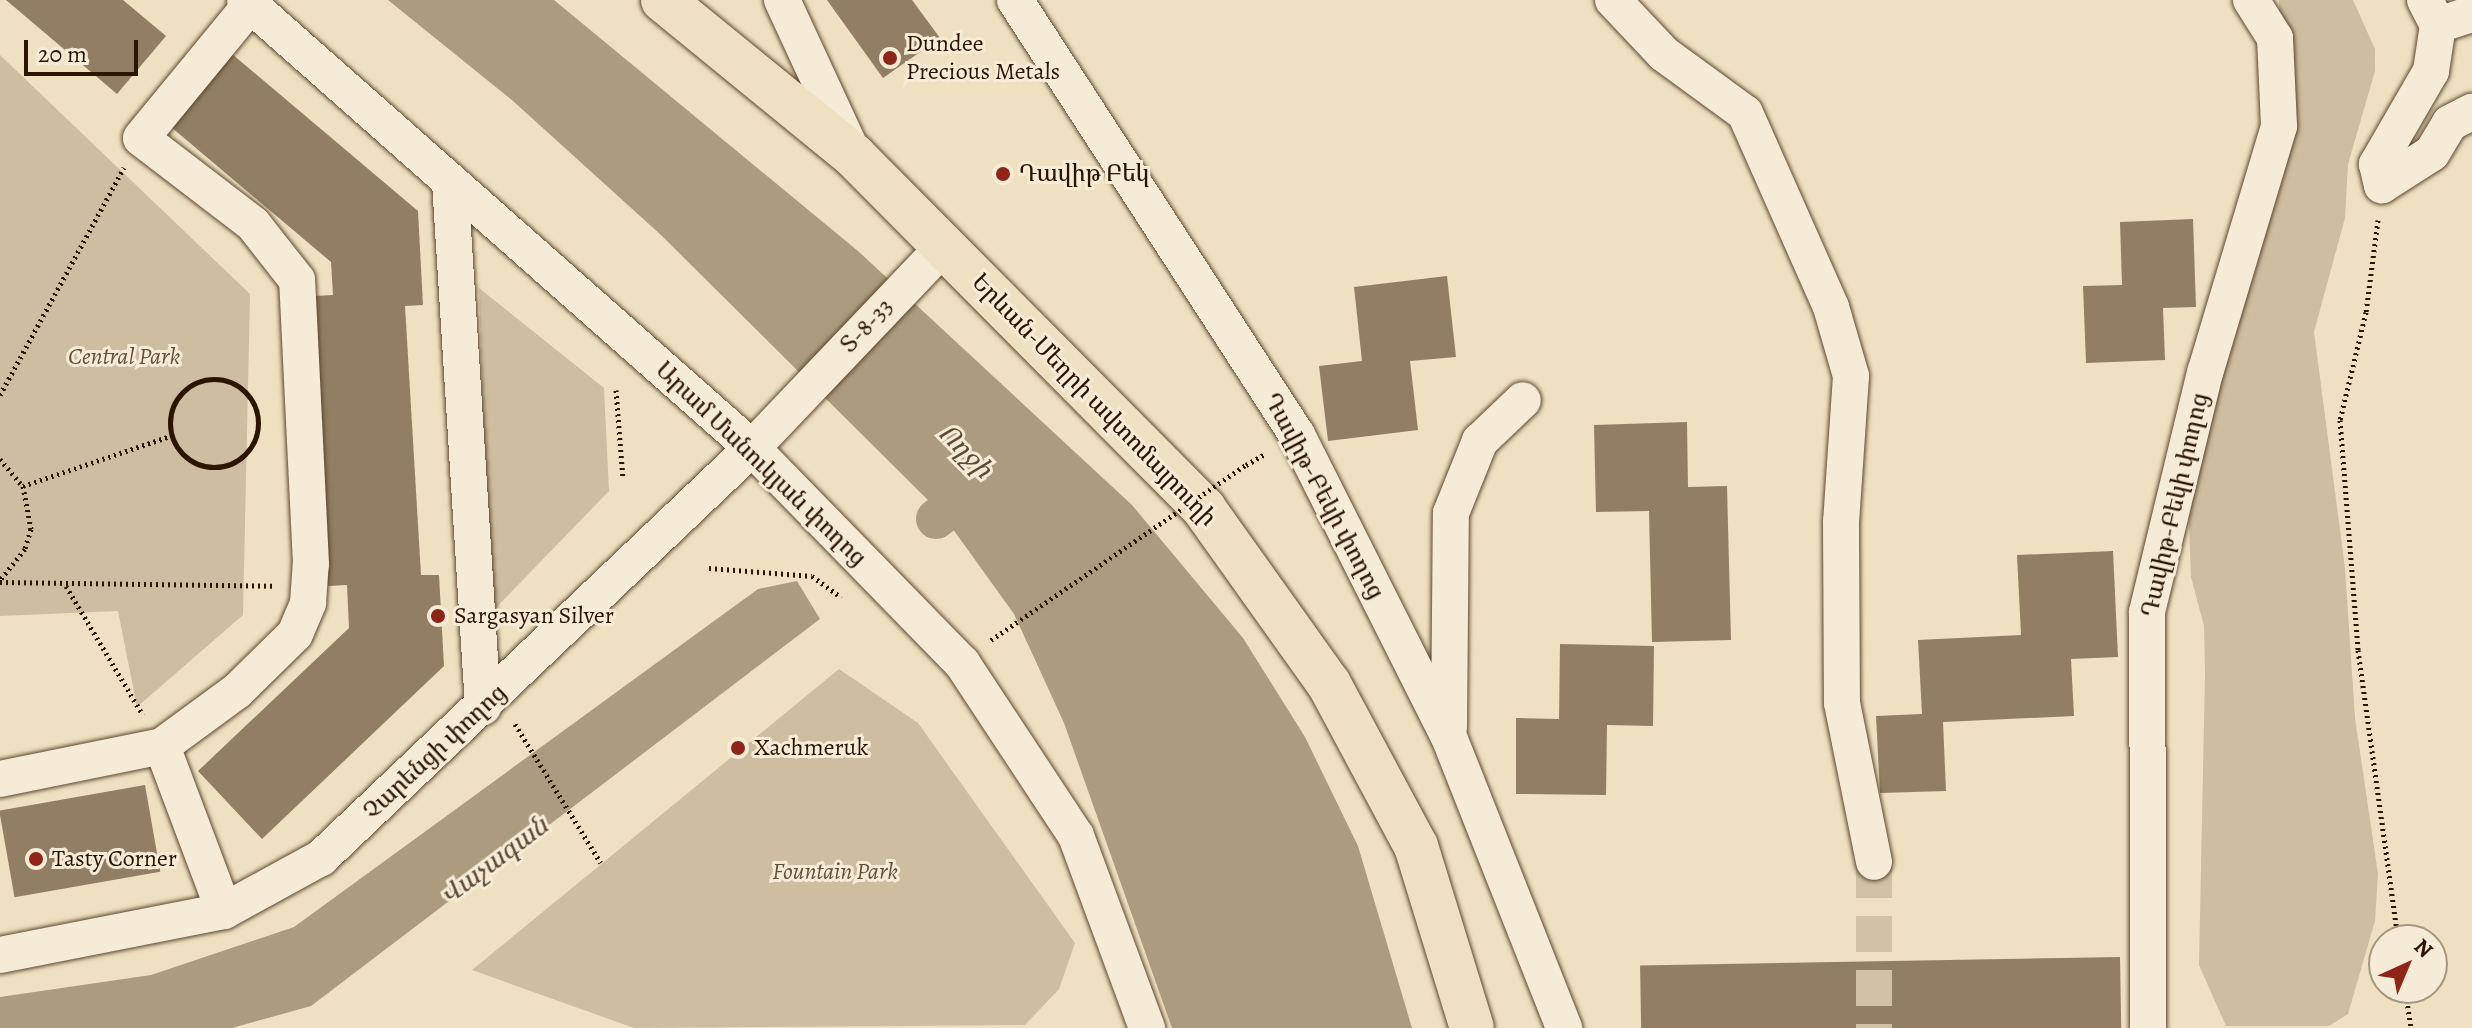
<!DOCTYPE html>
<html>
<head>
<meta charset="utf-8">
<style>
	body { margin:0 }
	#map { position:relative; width:2472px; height:1028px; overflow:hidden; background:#efe0c1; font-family:Alegreya,"Noto Serif Armenian",serif }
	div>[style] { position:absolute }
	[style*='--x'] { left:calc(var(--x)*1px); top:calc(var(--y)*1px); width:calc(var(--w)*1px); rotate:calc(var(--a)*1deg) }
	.green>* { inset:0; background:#cebda0 }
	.water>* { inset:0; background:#ad9b7f }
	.canal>* { height:40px; margin:-20px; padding:0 20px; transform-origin:20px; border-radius:20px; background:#ad9b7f }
	.building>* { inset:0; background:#917e64; transform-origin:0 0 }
	.minor-tunnel>* { height:36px; margin-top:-18px; transform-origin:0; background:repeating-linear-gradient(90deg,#d2c1a4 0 36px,transparent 0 54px) }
	.path>* { height:5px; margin-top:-2.5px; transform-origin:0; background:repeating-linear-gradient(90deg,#2c1400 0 2px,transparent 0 6px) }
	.path>.ring { margin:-2.5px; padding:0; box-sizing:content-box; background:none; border:5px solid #2c1400; border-radius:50% }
	.roads { filter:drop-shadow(0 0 2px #5d4730) drop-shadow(0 0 2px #5d4730) }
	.minor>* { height:36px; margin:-18px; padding:0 18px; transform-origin:18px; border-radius:18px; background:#f5ebd7 }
	.highway>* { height:44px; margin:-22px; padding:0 22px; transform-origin:22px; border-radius:22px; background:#efe0c1 }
	.path-bridge>* { height:5px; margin-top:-2.5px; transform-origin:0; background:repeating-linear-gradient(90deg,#2c1400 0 2px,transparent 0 6px) }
	.dots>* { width:22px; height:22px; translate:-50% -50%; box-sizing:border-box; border:4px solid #f5ebd7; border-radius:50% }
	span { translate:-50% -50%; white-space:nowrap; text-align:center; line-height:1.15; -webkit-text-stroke:6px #f5ebd7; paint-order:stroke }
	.poi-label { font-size:24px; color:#2c1400 }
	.left { translate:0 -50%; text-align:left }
	.street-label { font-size:24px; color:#2c1400 }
	.park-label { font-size:24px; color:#654f38; font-style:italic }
	.water-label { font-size:26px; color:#604a33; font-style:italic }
	.north { position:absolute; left:2368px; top:924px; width:80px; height:80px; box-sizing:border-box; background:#f5ebd7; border:2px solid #a59581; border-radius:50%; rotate:44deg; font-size:22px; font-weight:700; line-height:32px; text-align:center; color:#2c1400 }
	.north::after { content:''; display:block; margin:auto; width:28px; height:36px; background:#8f2418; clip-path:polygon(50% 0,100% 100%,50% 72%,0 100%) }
	.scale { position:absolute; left:24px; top:40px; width:114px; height:36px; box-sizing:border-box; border:4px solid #2c1400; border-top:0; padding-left:10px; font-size:24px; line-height:28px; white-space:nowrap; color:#2c1400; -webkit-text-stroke:6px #f5ebd7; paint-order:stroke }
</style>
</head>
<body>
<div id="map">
	<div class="green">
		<i style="clip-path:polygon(2279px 0,2353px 0,2375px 49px,2375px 71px,2348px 164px,2345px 218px,2314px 332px,2345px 568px,2355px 718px,2378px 874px,2375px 921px,2348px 1014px,2329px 1026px,2226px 1026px,2199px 965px,2205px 674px,2204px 626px,2191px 577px,2187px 475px,2279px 126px)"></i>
		<i style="clip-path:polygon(0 55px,250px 294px,243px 615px,137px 707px,118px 611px,0 616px)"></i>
		<i style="clip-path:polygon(479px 288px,604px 388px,609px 491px,489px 615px)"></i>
		<i style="clip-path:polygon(839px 669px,918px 723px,1075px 943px,1059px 989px,1025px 1025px,634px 1028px,472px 970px)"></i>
	</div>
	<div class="water">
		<i style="clip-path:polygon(388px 0,554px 0,858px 251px,1132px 505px,1243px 638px,1305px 737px,1358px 846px,1412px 1028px,1172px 1028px,1064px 723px,1014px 614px,942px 514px,661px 235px,513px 101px)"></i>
		<i style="clip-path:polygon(797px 581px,820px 619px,311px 1006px,232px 1028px,0 1028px,0 997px,151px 975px,294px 927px,758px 589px)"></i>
	</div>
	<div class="canal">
		<i style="--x:936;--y:519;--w:63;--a:-38"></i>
	</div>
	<div class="building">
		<i style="clip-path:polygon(6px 0,123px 0,166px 36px,117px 94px)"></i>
		<i style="clip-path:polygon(827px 0,912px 0,940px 38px,883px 78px)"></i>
		<i style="clip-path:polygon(232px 54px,418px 211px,423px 305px,405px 306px,421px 575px,439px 575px,444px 666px,262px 839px,198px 771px,349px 628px,347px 585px,328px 586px,314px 296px,333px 295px,331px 262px,171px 127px)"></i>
		<i style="clip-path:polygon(2193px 219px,2196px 307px,2163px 308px,2165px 360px,2086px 363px,2083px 286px,2122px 285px,2120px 222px)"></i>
		<i style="clip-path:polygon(1447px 276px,1456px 357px,1410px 361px,1418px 430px,1328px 441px,1319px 366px,1362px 361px,1354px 287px)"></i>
		<i style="clip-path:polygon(1687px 422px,1688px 487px,1727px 486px,1731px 640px,1652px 642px,1649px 511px,1596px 512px,1594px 425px)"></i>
		<i style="clip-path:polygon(2113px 551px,2118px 657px,2071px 659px,2074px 716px,1943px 722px,1946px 791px,1880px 793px,1876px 716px,1922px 714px,1918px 640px,2021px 635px,2017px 555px)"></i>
		<i style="clip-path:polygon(1560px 644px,1654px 646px,1653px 726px,1607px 725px,1606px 795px,1516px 794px,1516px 718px,1559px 719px)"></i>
		<i style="left:145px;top:785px;width:88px;height:148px;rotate:80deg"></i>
		<i style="left:2120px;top:957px;width:71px;height:480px;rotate:89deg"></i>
	</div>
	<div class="minor-tunnel">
		<i style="--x:1874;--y:862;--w:166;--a:90"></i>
	</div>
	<div class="path">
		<i style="--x:2378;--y:220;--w:93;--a:97.4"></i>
		<i style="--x:2366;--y:312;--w:111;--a:103.5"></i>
		<i style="--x:2340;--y:420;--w:231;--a:85.5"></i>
		<i style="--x:2358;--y:650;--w:293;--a:82.1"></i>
		<i class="ring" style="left:170px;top:379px;width:83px;height:83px"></i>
		<i style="--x:616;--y:390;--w:88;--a:85.5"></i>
		<i style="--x:0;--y:395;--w:259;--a:-61.4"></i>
		<i style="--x:0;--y:459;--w:35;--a:50"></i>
		<i style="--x:23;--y:486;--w:44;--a:79.5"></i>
		<i style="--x:31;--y:529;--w:21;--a:107"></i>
		<i style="--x:25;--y:549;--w:40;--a:129"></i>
		<i style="--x:1246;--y:465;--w:22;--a:-30"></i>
		<i style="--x:23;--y:486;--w:156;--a:-18.7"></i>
		<i style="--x:709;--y:568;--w:103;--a:4.4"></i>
		<i style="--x:812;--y:576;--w:36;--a:36"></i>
		<i style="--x:0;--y:582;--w:275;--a:0.8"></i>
		<i style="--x:66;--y:586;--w:150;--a:59.2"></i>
		<i style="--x:515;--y:724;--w:163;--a:58.3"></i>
		<i style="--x:2405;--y:988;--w:40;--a:81.5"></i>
	</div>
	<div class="roads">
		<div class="minor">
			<i style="--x:245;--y:0;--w:677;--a:41.46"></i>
			<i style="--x:752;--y:448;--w:301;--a:45.7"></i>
			<i style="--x:962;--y:663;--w:207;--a:56.6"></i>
			<i style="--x:1076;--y:836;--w:205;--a:69.7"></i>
			<i style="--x:782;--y:0;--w:170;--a:65.2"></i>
			<i style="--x:1015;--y:0;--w:518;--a:57.05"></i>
			<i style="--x:1297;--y:435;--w:338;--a:63.3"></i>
			<i style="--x:1449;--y:737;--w:313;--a:68.4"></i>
			<i style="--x:1613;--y:0;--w:74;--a:46.6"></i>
			<i style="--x:1664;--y:54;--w:100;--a:36.1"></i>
			<i style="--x:1745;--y:113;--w:212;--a:66.1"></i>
			<i style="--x:1831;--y:307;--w:72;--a:73.8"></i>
			<i style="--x:1851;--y:376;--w:145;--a:93.9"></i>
			<i style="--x:1841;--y:521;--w:182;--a:89.7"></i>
			<i style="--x:1842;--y:703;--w:162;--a:78.6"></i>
			<i style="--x:2425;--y:0;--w:28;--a:63"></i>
			<i style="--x:2438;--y:25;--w:47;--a:98.7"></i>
			<i style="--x:2431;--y:71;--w:108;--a:120.1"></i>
			<i style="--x:2377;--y:164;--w:22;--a:77"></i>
			<i style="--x:2382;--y:185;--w:59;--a:-32.6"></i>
			<i style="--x:2432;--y:153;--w:35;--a:-59"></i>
			<i style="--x:2450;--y:123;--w:25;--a:-27"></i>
			<i style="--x:2438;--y:25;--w:36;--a:-18"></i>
			<i style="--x:450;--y:182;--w:526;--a:86.4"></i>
			<i style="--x:1449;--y:727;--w:214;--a:-89.5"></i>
			<i style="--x:1451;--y:513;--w:78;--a:-68.1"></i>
			<i style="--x:1480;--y:441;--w:59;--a:-43.6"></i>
			<i style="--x:0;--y:779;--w:165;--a:-11.5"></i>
			<i style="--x:224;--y:911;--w:176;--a:-110.6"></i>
			<i style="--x:162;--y:746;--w:93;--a:-36.3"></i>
			<i style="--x:237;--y:691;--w:81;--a:-44.5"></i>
			<i style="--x:295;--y:634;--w:34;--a:-67"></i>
			<i style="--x:308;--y:603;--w:39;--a:-86"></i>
			<i style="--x:311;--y:564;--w:284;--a:-92.8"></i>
			<i style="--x:297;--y:280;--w:71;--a:-128.2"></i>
			<i style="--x:253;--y:224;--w:141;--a:-142.5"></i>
			<i style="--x:141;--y:138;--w:173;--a:-50.6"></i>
			<i style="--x:0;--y:955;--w:228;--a:-11.1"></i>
			<i style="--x:224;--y:911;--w:111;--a:-28.7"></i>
			<i style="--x:321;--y:858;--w:595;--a:-43.57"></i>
			<i style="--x:752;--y:448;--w:280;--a:-46.4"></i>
			<i style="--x:2148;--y:1028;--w:416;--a:-90.1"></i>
			<i style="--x:2147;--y:612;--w:246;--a:-76.4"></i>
			<i style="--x:2205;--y:373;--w:258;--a:-73.3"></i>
			<i style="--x:2279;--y:126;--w:88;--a:-92.6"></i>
			<i style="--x:2275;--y:38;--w:45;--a:-122.3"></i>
		</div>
		<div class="highway">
			<i style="--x:663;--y:0;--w:247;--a:39.2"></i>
			<i style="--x:854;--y:156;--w:497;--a:45.2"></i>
			<i style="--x:1204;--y:509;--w:215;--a:54.5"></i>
			<i style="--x:1329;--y:684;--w:184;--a:61.8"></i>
			<i style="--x:1416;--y:846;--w:190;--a:72.9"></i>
		</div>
	</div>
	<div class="path-bridge">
		<i style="--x:991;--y:640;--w:309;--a:-34.5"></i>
	</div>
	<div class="dots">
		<i style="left:890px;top:58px;background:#8f2418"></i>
		<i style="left:1003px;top:174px;background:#8f2418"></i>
		<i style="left:438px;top:616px;background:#8f2418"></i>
		<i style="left:738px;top:748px;background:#8f2418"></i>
		<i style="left:36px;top:859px;background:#8f2418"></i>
	</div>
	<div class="poi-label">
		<span class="left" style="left:906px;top:58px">Dundee<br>Precious Metals</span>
		<span class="left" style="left:1019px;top:174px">Դավիթ Բեկ</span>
		<span class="left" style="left:454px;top:616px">Sargasyan Silver</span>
		<span class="left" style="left:754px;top:748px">Xachmeruk</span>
		<span class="left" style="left:52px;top:859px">Tasty Corner</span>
	</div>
	<div class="street-label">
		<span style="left:867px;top:326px;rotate:-46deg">Տ-8-33</span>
		<span style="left:1094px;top:400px;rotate:46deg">Երևան-Մեղրի ավտոմայրուղի</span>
		<span style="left:761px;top:464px;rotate:44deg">Արամ Մանուկյան փողոց</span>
		<span style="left:1324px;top:496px;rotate:62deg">Դավիթ-Բեկի փողոց</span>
		<span style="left:2175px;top:505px;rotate:-77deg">Դավիթ-Բեկի փողոց</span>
		<span style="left:435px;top:752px;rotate:-43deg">Չարենցի փողոց</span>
	</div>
	<div class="park-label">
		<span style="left:124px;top:357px">Central Park</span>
		<span style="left:835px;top:872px">Fountain Park</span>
	</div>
	<div class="water-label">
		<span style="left:965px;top:451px;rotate:45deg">Ողջի</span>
		<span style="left:494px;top:861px;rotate:-37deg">Վաչագան</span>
	</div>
	<div class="north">N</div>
	<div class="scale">20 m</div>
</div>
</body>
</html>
